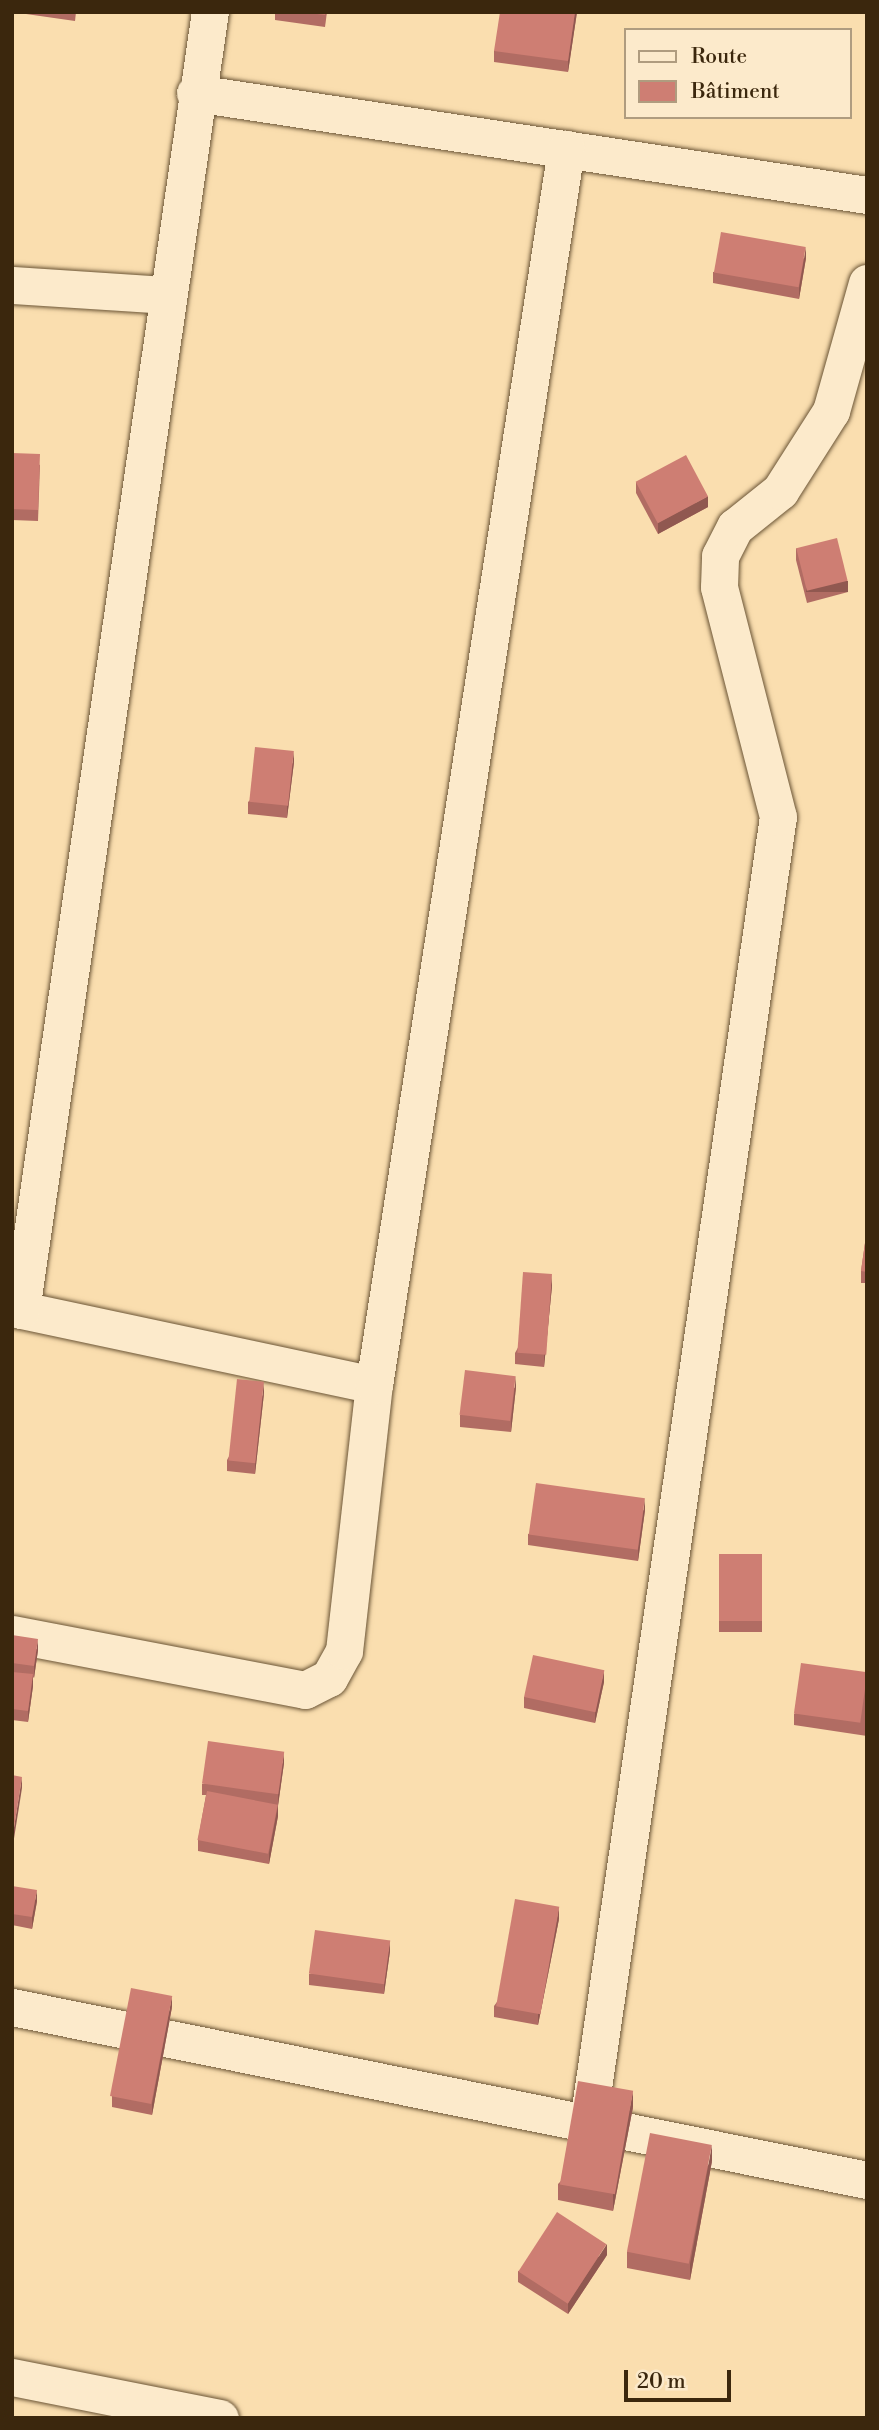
<!DOCTYPE html>
<html>
<head>
<meta charset="utf-8">
<style>
	body { margin:0 }
	#map { position:relative; width:879px; height:2430px; overflow:hidden; background:#fadeaf; font-family:"Libre Bodoni",serif }
	div>[style] { position:absolute }
	[style*='--x'] { left:calc(var(--x)*1px); top:calc(var(--y)*1px); width:calc(var(--w)*1px); rotate:calc(var(--a)*1deg) }
	.roads { filter:drop-shadow(0 0 2px #6b5536) drop-shadow(0 0 2px #6b5536) }
	.minor>* { height:37px; margin:-18.5px; padding:0 18.5px; transform-origin:18.5px; border-radius:18.5px; background:#fceacb }
	.wall>* { inset:0; background:#b16c63; transform-origin:0 0 }
	.shaded-wall>* { inset:0; background:#905850; transform-origin:0 0 }
	.building>* { inset:0; background:#ce7e73; transform-origin:0 0 }
	span { translate:-50% -50%; white-space:nowrap; text-align:center; line-height:1.15; -webkit-text-stroke:6px #fceacb; paint-order:stroke }
	.frame { position:absolute; inset:0; border:14px solid #3b270d; pointer-events:none }
	.legend { position:absolute; left:624px; top:28px; width:228px; height:91px; box-sizing:border-box; background:#fceacb; border:2px solid #af9c7f; margin:0; padding:9px 12px; list-style:none; font-size:21px; color:#3b270d }
	.legend li { display:flex; align-items:center; gap:14px; height:35px }
	.legend b { width:35px; border:2px solid #af9c7f }
	.scale { position:absolute; left:624px; top:2370px; width:107px; height:32px; box-sizing:border-box; border:4px solid #3b270d; border-top:0; padding-left:9px; font-size:21px; line-height:24px; white-space:nowrap; color:#3b270d; -webkit-text-stroke:5px #fceacb; paint-order:stroke }
</style>
</head>
<body>
<div id="map">
	<div class="roads">
		<div class="minor">
			<i style="--x:195;--y:93;--w:680;--a:8.63"></i>
			<i style="--x:12;--y:285;--w:154;--a:3.7"></i>
			<i style="--x:12;--y:1308;--w:370;--a:12"></i>
			<i style="--x:21;--y:1310;--w:1312;--a:-81.72"></i>
			<i style="--x:12;--y:1634;--w:298;--a:10.8"></i>
			<i style="--x:305;--y:1690;--w:27;--a:-27"></i>
			<i style="--x:329;--y:1678;--w:31;--a:-61"></i>
			<i style="--x:344;--y:1651;--w:268;--a:-83.6"></i>
			<i style="--x:374;--y:1385;--w:1251;--a:-81.17"></i>
			<i style="--x:12;--y:2007;--w:872;--a:11.44"></i>
			<i style="--x:588;--y:2122;--w:1319;--a:-81.72"></i>
			<i style="--x:778;--y:817;--w:237;--a:-104.4"></i>
			<i style="--x:719;--y:587;--w:31;--a:-88"></i>
			<i style="--x:720;--y:556;--w:33;--a:-63"></i>
			<i style="--x:735;--y:527;--w:58;--a:-38.7"></i>
			<i style="--x:780;--y:491;--w:95;--a:-57.5"></i>
			<i style="--x:831;--y:411;--w:133;--a:-74.3"></i>
			<i style="--x:12;--y:2377;--w:212;--a:11.2"></i>
		</div>
	</div>
	<div class="wall">
		<i style="clip-path:polygon(12px 12px,76px 12px,75px 21px)"></i>
		<i style="clip-path:polygon(275px 12px,327px 12px,325px 27px,275px 20px)"></i>
		<i style="clip-path:polygon(577px 12px,568px 72px,494px 62px,494px 51px)"></i>
		<i style="clip-path:polygon(806px 258px,799px 299px,713px 283px,713px 272px)"></i>
		<i style="clip-path:polygon(12px 453px,40px 465px,38px 521px,12px 520px)"></i>
		<i style="clip-path:polygon(636px 482px,708px 507px,658px 534px,636px 493px)"></i>
		<i style="clip-path:polygon(796px 548px,848px 592px,807px 603px,796px 560px)"></i>
		<i style="clip-path:polygon(294px 762px,287px 818px,248px 814px,248px 802px)"></i>
		<i style="clip-path:polygon(867px 1229px,867px 1283px,861px 1283px,861px 1271px)"></i>
		<i style="clip-path:polygon(552px 1286px,544px 1367px,515px 1364px,515px 1353px)"></i>
		<i style="clip-path:polygon(516px 1387px,511px 1432px,460px 1427px,460px 1415px)"></i>
		<i style="clip-path:polygon(264px 1393px,255px 1474px,227px 1471px,227px 1460px)"></i>
		<i style="clip-path:polygon(645px 1510px,638px 1561px,528px 1545px,528px 1534px)"></i>
		<i style="left:719px;top:1554px;width:43px;height:78px"></i>
		<i style="clip-path:polygon(12px 1635px,38px 1650px,34px 1678px,33px 1677px,33px 1686px,28px 1722px,12px 1720px)"></i>
		<i style="clip-path:polygon(867px 1672px,867px 1736px,794px 1725px,794px 1714px)"></i>
		<i style="clip-path:polygon(604px 1682px,595px 1723px,524px 1708px,524px 1697px)"></i>
		<i style="clip-path:polygon(284px 1763px,278px 1805px,278px 1816px,269px 1864px,198px 1851px,198px 1840px,206px 1795px,202px 1795px,202px 1784px)"></i>
		<i style="clip-path:polygon(12px 1886px,37px 1901px,32px 1929px,12px 1925px)"></i>
		<i style="clip-path:polygon(559px 1919px,538px 2025px,494px 2017px,494px 2006px)"></i>
		<i style="clip-path:polygon(390px 1951px,384px 1994px,309px 1985px,309px 1974px)"></i>
		<i style="clip-path:polygon(172px 2007px,152px 2115px,112px 2107px,112px 2096px)"></i>
		<i style="clip-path:polygon(633px 2107px,613px 2211px,558px 2200px,558px 2184px)"></i>
		<i style="clip-path:polygon(712px 2161px,690px 2280px,627px 2268px,627px 2252px)"></i>
		<i style="clip-path:polygon(607px 2255px,568px 2314px,518px 2282px,518px 2271px)"></i>
	</div>
	<div class="shaded-wall">
		<i style="clip-path:polygon(575px 12px,577px 12px,568px 72px,568px 61px)"></i>
		<i style="clip-path:polygon(806px 247px,806px 258px,799px 299px,799px 288px)"></i>
		<i style="clip-path:polygon(708px 496px,708px 507px,658px 534px,658px 523px)"></i>
		<i style="left:848px;top:581px;width:11px;height:42px;rotate:90deg"></i>
		<i style="clip-path:polygon(294px 751px,294px 762px,287px 818px,287px 807px)"></i>
		<i style="clip-path:polygon(552px 1274px,552px 1286px,544px 1367px,544px 1356px)"></i>
		<i style="clip-path:polygon(516px 1376px,516px 1387px,511px 1432px,511px 1421px)"></i>
		<i style="clip-path:polygon(264px 1382px,264px 1393px,255px 1474px,255px 1462px)"></i>
		<i style="clip-path:polygon(645px 1499px,645px 1510px,638px 1561px,638px 1550px)"></i>
		<i style="clip-path:polygon(38px 1639px,38px 1650px,34px 1678px,34px 1666px)"></i>
		<i style="clip-path:polygon(604px 1670px,604px 1682px,595px 1723px,595px 1712px)"></i>
		<i style="clip-path:polygon(33px 1674px,33px 1686px,28px 1722px,28px 1711px)"></i>
		<i style="clip-path:polygon(284px 1752px,284px 1763px,278px 1806px,278px 1795px)"></i>
		<i style="clip-path:polygon(22px 1777px,22px 1788px,12px 1851px,12px 1840px)"></i>
		<i style="clip-path:polygon(278px 1805px,278px 1816px,269px 1864px,269px 1853px)"></i>
		<i style="clip-path:polygon(37px 1890px,37px 1901px,32px 1929px,32px 1917px)"></i>
		<i style="clip-path:polygon(559px 1907px,559px 1919px,538px 2025px,538px 2014px)"></i>
		<i style="clip-path:polygon(390px 1940px,390px 1951px,384px 1994px,384px 1983px)"></i>
		<i style="clip-path:polygon(172px 1996px,172px 2007px,152px 2115px,152px 2104px)"></i>
		<i style="clip-path:polygon(633px 2091px,633px 2107px,613px 2211px,613px 2195px)"></i>
		<i style="clip-path:polygon(712px 2145px,712px 2161px,690px 2280px,690px 2264px)"></i>
		<i style="clip-path:polygon(607px 2244px,607px 2255px,568px 2314px,568px 2303px)"></i>
	</div>
	<div class="building">
		<i style="clip-path:polygon(301px 12px,326px 12px,325px 15px)"></i>
		<i style="clip-path:polygon(500px 12px,575px 12px,568px 61px,494px 51px)"></i>
		<i style="left:721px;top:232px;width:86px;height:41px;rotate:10deg"></i>
		<i style="left:12px;top:453px;width:28px;height:56px;rotate:2deg"></i>
		<i style="left:686px;top:455px;width:47px;height:57px;rotate:62deg"></i>
		<i style="left:837px;top:538px;width:44px;height:42px;rotate:76deg"></i>
		<i style="left:255px;top:747px;width:39px;height:55px;rotate:6deg"></i>
		<i style="clip-path:polygon(867px 1229px,867px 1272px,861px 1271px)"></i>
		<i style="left:523px;top:1272px;width:29px;height:81px;rotate:4deg"></i>
		<i style="left:465px;top:1370px;width:51px;height:45px;rotate:7deg"></i>
		<i style="left:237px;top:1379px;width:27px;height:82px;rotate:6deg"></i>
		<i style="left:536px;top:1483px;width:110px;height:52px;rotate:8deg"></i>
		<i style="left:719px;top:1554px;width:43px;height:67px"></i>
		<i style="clip-path:polygon(12px 1635px,38px 1639px,34px 1666px,12px 1663px)"></i>
		<i style="left:533px;top:1655px;width:73px;height:43px;rotate:12deg"></i>
		<i style="left:801px;top:1663px;width:67px;height:51px;rotate:8deg"></i>
		<i style="clip-path:polygon(12px 1672px,33px 1674px,28px 1711px,12px 1709px)"></i>
		<i style="left:208px;top:1741px;width:77px;height:43px;rotate:8deg"></i>
		<i style="clip-path:polygon(12px 1775px,22px 1777px,12px 1840px)"></i>
		<i style="left:207px;top:1791px;width:72px;height:50px;rotate:11deg"></i>
		<i style="clip-path:polygon(12px 1886px,37px 1890px,32px 1917px,12px 1914px)"></i>
		<i style="left:515px;top:1899px;width:45px;height:109px;rotate:10deg"></i>
		<i style="left:315px;top:1930px;width:76px;height:44px;rotate:8deg"></i>
		<i style="left:131px;top:1988px;width:42px;height:110px;rotate:11deg"></i>
		<i style="left:578px;top:2081px;width:56px;height:105px;rotate:10deg"></i>
		<i style="left:650px;top:2133px;width:63px;height:121px;rotate:11deg"></i>
		<i style="left:557px;top:2212px;width:59px;height:71px;rotate:33deg"></i>
	</div>
	<div class="frame"></div>
	<ul class="legend">
	<li><b style="height:9px;background:#fceacb"></b>Route</li>
	<li><b style="height:19px;background:#ce7e73"></b>Bâtiment</li>
	</ul>
	<div class="scale">20 m</div>
</div>
</body>
</html>
